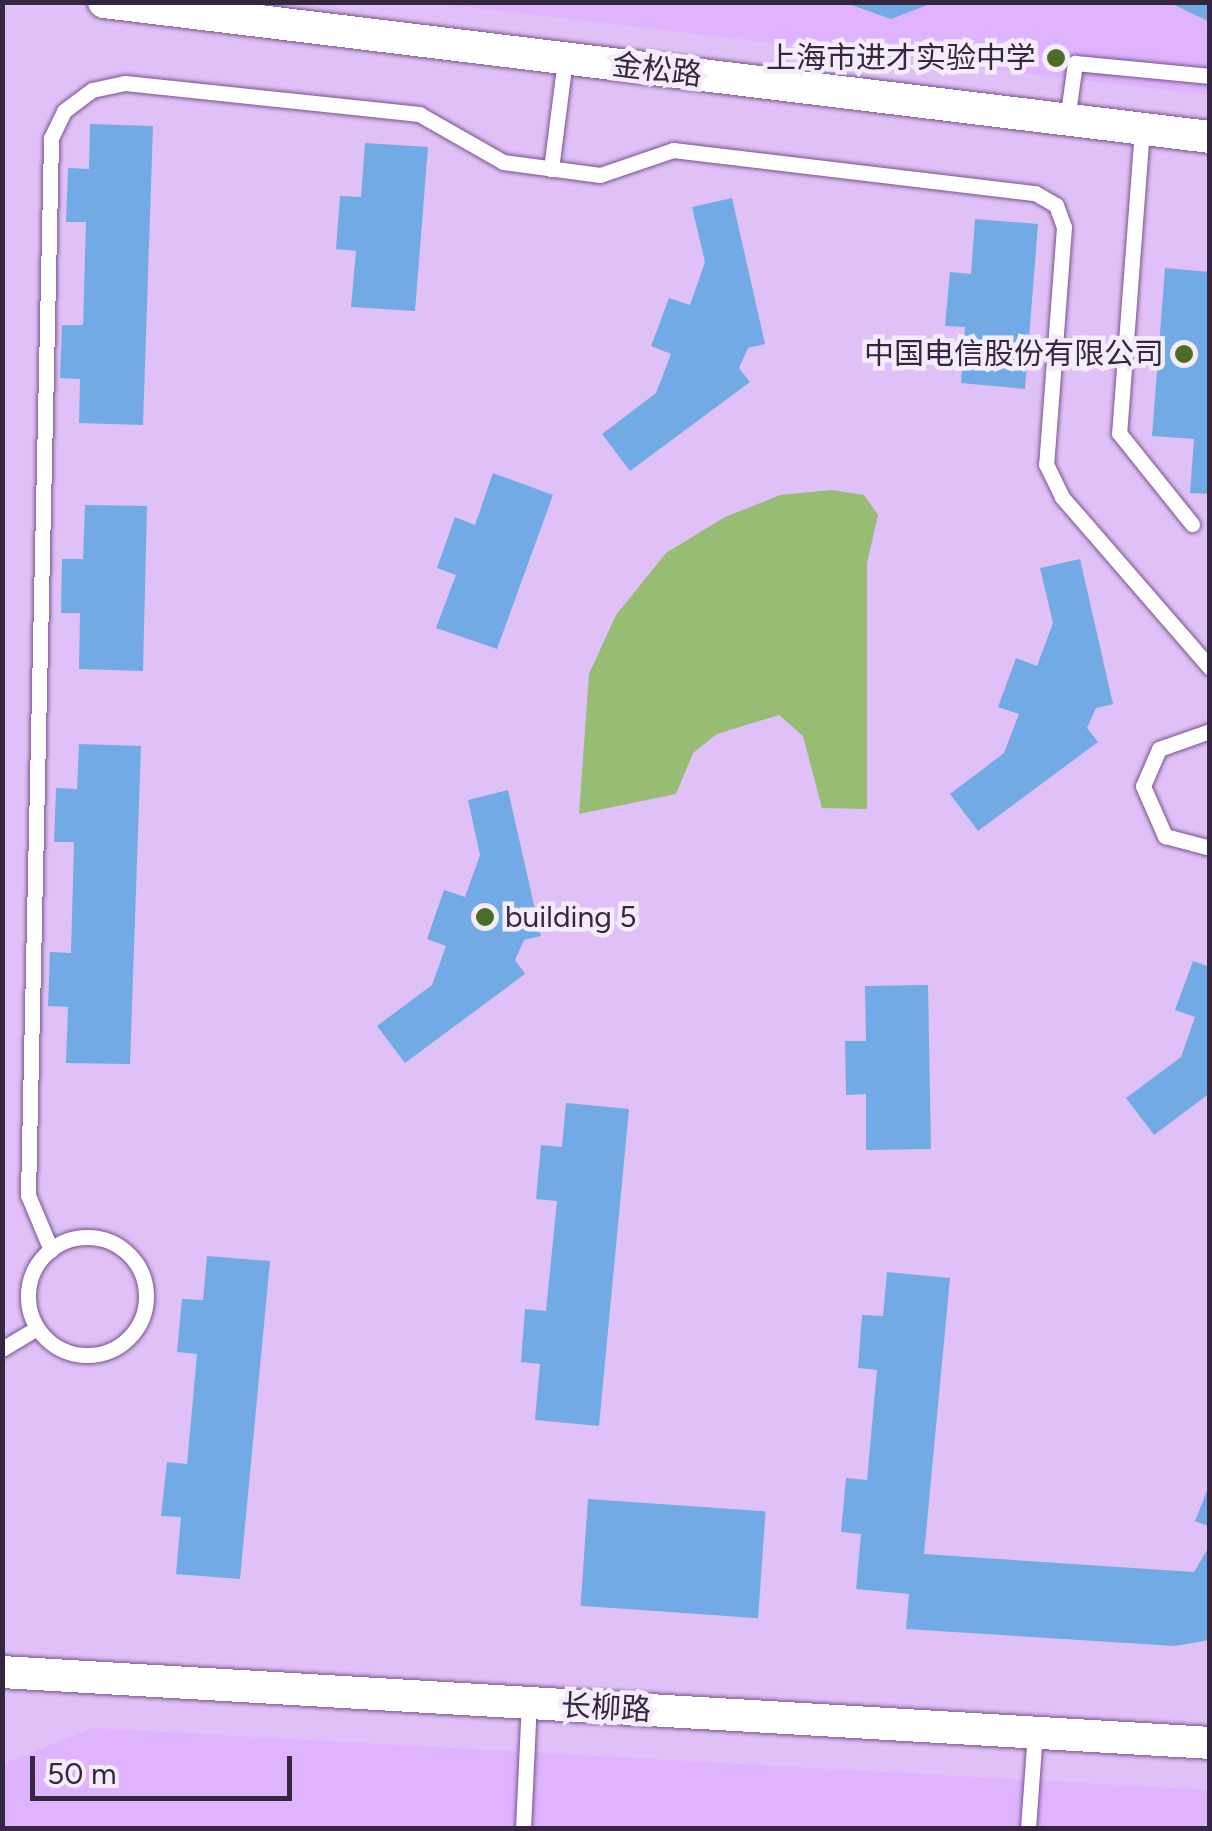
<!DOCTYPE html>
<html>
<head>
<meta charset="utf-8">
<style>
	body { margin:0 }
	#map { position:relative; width:1212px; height:1831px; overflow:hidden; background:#e0c1f7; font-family:Figtree,"Noto Sans SC",sans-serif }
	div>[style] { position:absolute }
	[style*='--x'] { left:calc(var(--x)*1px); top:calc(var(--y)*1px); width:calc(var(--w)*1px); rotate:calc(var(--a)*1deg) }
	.built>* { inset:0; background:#dfb3fd }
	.water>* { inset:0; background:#97bc74 }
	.building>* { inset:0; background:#71aae5; transform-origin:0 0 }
	.roads { filter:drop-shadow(0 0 2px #775390) drop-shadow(0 0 2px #775390) }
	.service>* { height:15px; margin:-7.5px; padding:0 7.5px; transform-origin:7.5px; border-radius:7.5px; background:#fff }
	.service>.ring { margin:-7.5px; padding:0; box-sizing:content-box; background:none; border:15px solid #fff; border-radius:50% }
	.minor>* { height:32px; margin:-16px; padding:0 16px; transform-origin:16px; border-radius:16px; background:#fff }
	.dots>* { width:28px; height:28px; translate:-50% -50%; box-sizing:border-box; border:5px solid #f4ecfa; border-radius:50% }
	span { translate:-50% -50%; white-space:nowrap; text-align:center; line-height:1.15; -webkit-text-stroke:9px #f4ecfa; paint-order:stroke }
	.poi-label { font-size:30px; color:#362741 }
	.right { translate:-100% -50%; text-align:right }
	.left { translate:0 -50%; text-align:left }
	.street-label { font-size:30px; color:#362741 }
	.frame { position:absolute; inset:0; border:5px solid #362741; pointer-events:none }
	.scale { position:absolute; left:30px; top:1756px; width:262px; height:45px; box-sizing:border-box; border:5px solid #362741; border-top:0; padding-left:12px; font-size:30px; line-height:35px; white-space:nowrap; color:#362741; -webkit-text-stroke:8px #f4ecfa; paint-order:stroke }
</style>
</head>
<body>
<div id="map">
	<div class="built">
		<i style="clip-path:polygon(433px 3px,1209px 3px,1209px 95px,596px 22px)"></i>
		<i style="clip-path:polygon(93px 1728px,1210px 1790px,1209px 1828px,3px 1828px,3px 1764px)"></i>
	</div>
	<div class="water">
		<i style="clip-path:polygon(832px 490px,864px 495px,878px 515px,867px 563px,867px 809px,822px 808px,803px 736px,779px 715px,717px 734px,693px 753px,676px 794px,579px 814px,589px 674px,616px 615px,666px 553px,725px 517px,780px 495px)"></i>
	</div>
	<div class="building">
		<i style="clip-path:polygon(843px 2px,935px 2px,891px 19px)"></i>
		<i style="clip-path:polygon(1168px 2px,1210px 2px,1210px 22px)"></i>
		<i style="clip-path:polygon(90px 124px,153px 126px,143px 425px,79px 423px,80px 379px,60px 378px,62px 325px,83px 325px,86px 222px,66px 222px,68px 168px,89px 169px)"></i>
		<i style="clip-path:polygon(365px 143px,428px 147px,415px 311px,351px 307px,356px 251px,336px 249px,340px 196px,361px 197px)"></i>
		<i style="clip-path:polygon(732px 198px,765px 344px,748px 348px,739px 368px,750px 382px,630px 471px,602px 434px,656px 393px,671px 354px,651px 346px,669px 298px,690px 305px,705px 262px,692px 207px)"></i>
		<i style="clip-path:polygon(975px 219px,1038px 224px,1025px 389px,961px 383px,965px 327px,945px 326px,950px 272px,971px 274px)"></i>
		<i style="clip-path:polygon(1165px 268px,1210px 272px,1210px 494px,1190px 493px,1194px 439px,1152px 436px)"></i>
		<i style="clip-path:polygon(493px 473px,553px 495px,497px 649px,436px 628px,456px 575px,437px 568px,455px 517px,475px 525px)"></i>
		<i style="clip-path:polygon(85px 505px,147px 506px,143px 671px,79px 669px,80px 613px,61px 613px,62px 559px,83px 559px)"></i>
		<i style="clip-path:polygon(1080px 559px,1113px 704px,1096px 708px,1087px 728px,1098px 742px,978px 831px,950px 794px,1004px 753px,1019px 714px,998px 707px,1016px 658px,1037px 666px,1053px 623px,1040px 568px)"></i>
		<i style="clip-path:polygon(79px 744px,141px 746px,130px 1064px,66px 1063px,68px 1007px,48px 1006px,50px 952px,71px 953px,74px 842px,54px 842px,56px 788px,77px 789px)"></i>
		<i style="clip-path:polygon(508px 790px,541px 936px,524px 940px,515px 960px,525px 974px,405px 1063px,377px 1026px,432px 985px,446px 946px,427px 939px,444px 890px,465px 897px,480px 855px,468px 800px)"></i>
		<i style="clip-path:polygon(1193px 961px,1210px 967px,1210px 1093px,1154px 1135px,1126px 1098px,1181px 1057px,1195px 1017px,1175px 1010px)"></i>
		<i style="clip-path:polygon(928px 985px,931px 1149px,866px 1150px,866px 1094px,846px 1095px,845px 1041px,866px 1041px,865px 986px)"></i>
		<i style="clip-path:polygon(566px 1103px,629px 1109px,599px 1426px,535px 1420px,540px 1364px,521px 1362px,525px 1309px,546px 1311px,557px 1201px,536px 1199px,541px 1145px,562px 1147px)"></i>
		<i style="clip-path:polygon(207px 1256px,270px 1261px,240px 1579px,176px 1574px,181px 1517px,161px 1516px,167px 1462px,187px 1464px,192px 1410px,197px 1354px,177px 1352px,182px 1299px,203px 1300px)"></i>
		<i style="clip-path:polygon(887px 1272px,950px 1278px,924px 1554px,1194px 1572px,1210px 1545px,1210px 1640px,1174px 1646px,906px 1629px,909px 1594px,856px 1589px,861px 1534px,841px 1532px,846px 1478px,867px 1480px,877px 1370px,858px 1368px,862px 1315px,883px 1316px)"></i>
		<i style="clip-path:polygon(1210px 1483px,1210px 1527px,1195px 1521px)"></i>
		<i style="left:588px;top:1499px;width:178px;height:107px;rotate:4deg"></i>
	</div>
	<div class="roads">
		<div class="service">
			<i style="--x:1067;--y:120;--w:58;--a:-82"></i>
			<i style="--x:1075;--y:63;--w:136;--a:5.5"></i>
			<i style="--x:1142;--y:129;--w:305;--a:94.3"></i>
			<i style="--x:1119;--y:433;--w:117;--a:51.3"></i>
			<i style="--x:551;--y:169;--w:111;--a:-82.7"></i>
			<i style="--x:1210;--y:731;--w:54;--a:160.6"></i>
			<i style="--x:1159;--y:749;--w:40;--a:113.4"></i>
			<i style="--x:1143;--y:786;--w:55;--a:66.3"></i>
			<i style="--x:1165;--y:836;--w:47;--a:14.9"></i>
			<i class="ring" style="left:28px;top:1237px;width:103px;height:103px"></i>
			<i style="--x:51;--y:1250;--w:60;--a:-112.7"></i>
			<i style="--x:28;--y:1195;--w:1057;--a:-88.75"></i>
			<i style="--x:51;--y:138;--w:30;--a:-64"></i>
			<i style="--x:64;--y:111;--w:35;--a:-37"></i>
			<i style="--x:92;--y:90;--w:34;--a:-12"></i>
			<i style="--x:125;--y:83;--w:296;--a:6"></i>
			<i style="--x:419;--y:114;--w:97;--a:29.7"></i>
			<i style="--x:503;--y:162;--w:98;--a:7.6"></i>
			<i style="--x:600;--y:175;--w:77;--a:-18.9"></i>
			<i style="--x:673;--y:150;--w:365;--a:6.8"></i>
			<i style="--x:1035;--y:193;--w:24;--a:30"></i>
			<i style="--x:1056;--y:205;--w:23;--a:70"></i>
			<i style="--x:1064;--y:227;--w:238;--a:94.3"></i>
			<i style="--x:1046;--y:464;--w:37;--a:64"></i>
			<i style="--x:1062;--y:497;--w:226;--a:49.1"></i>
			<i style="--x:2;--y:1349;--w:41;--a:-31"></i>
			<i style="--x:523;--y:1828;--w:125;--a:-87.3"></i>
			<i style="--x:1028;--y:1828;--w:95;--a:-85.8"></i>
		</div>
		<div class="minor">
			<i style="--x:104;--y:2;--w:1114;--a:6.96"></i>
			<i style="--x:2;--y:1672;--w:1210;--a:3.36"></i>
		</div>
	</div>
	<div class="dots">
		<i style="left:1056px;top:58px;background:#4b6d25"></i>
		<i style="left:1184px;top:354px;background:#4b6d25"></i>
		<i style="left:485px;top:917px;background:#4b6d25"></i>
	</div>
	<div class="poi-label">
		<span class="right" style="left:1036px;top:58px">上海市进才实验中学</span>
		<span class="right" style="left:1164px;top:354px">中国电信股份有限公司</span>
		<span class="left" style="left:505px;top:917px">building 5</span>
	</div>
	<div class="street-label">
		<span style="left:657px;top:70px;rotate:7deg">金松路</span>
		<span style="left:606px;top:1708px;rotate:3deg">长柳路</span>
	</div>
	<div class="frame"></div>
	<div class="scale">50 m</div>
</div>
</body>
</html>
